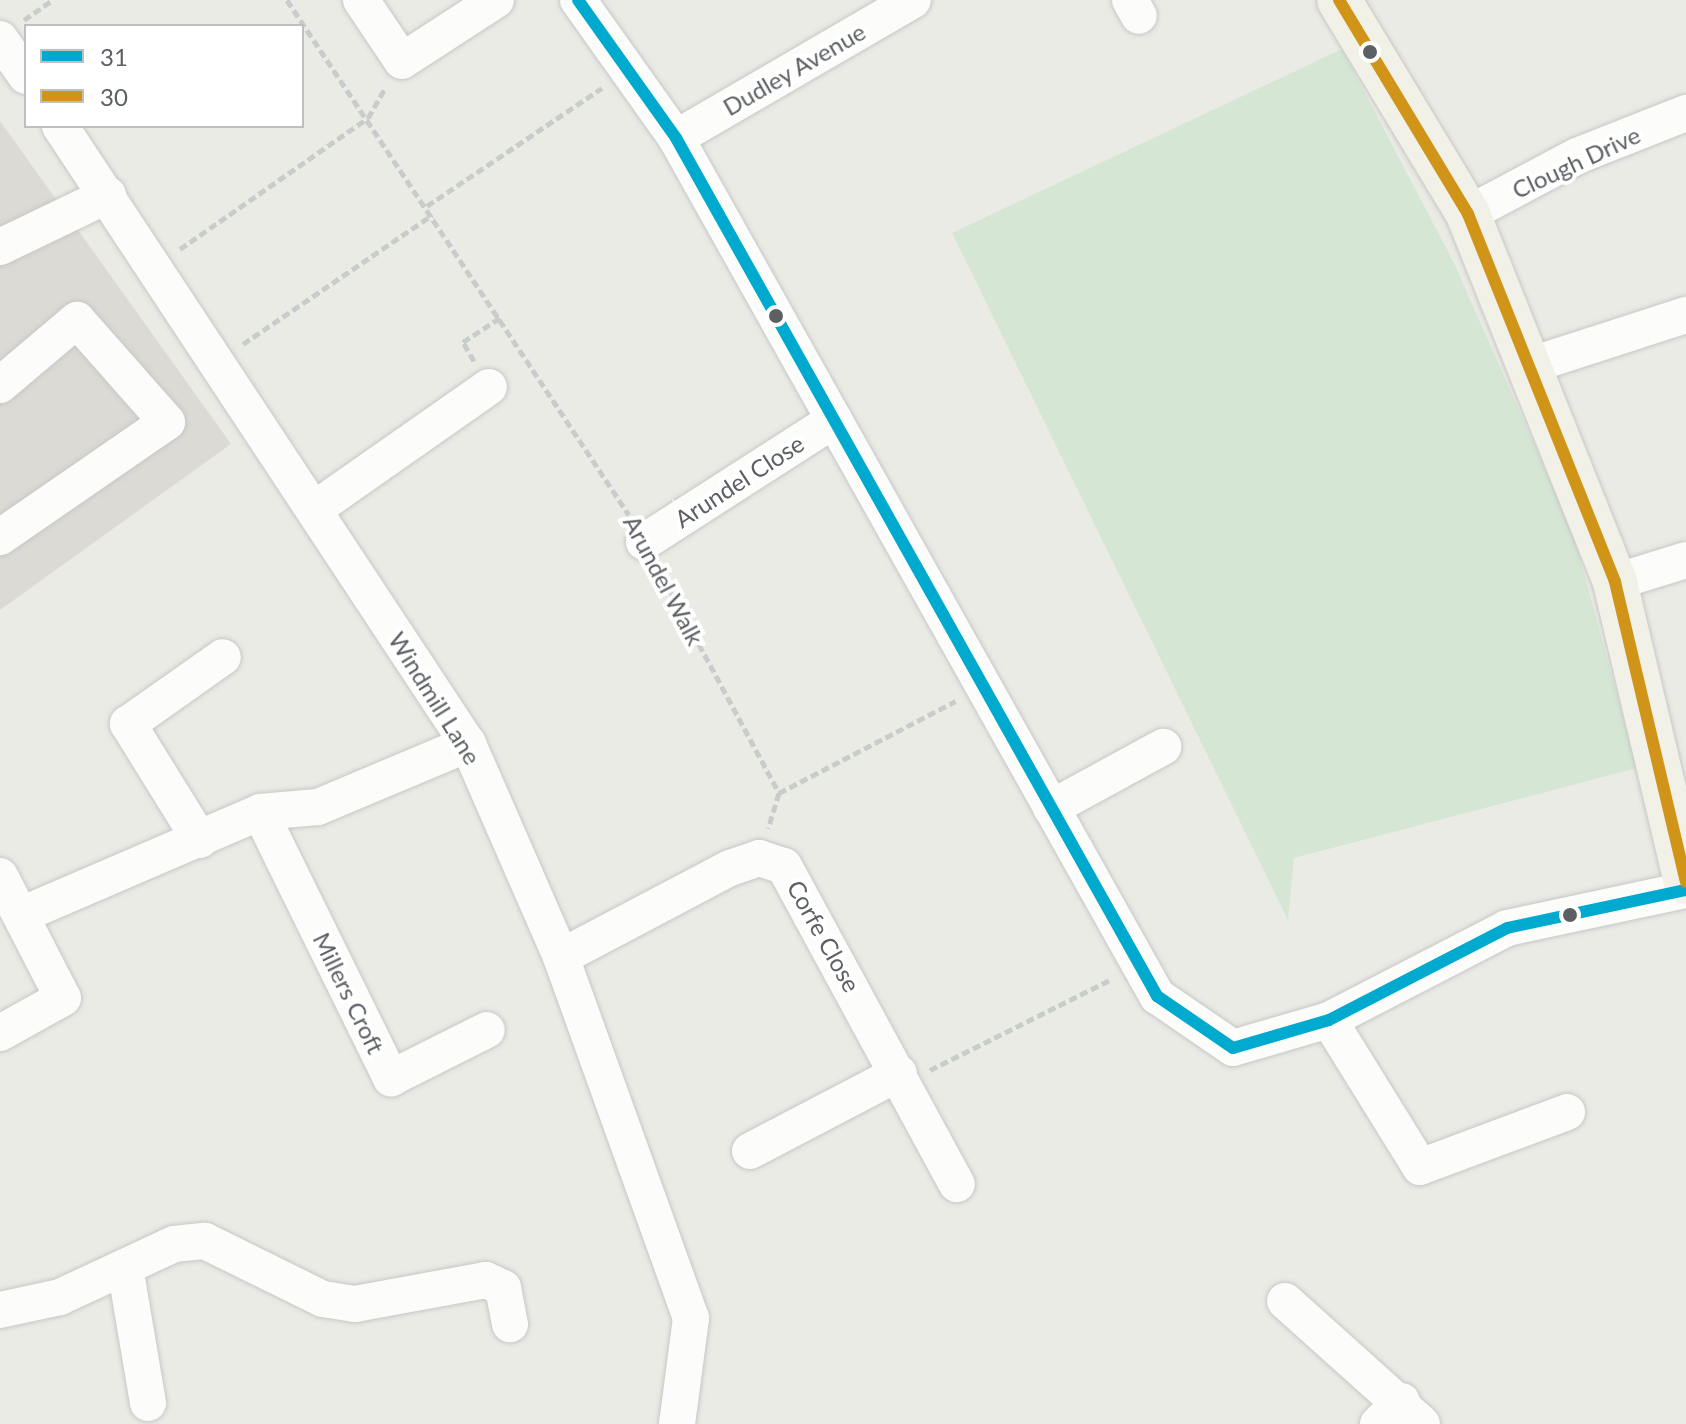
<!DOCTYPE html>
<html>
<head>
<meta charset="utf-8">
<style>
	body { margin:0 }
	#map { position:relative; width:1686px; height:1424px; overflow:hidden; background:#ebebe6; font-family:Lato,sans-serif }
	div>[style] { position:absolute }
	[style*='--x'] { left:calc(var(--x)*1px); top:calc(var(--y)*1px); width:calc(var(--w)*1px); rotate:calc(var(--a)*1deg) }
	.education>* { inset:0; background:#dbdad5 }
	.green>* { inset:0; background:#d5e7d4 }
	.path>* { height:5px; margin-top:-2.5px; transform-origin:0; background:repeating-linear-gradient(90deg,#c8ccca 0 8px,transparent 0 12px) }
	.roads { filter:drop-shadow(0 0 2px #c7c7c7) drop-shadow(0 0 2px #c7c7c7) }
	.minor>* { height:36px; margin:-18px; padding:0 18px; transform-origin:18px; border-radius:18px; background:#fcfcfb }
	.major>* { height:44px; margin:-22px; padding:0 22px; transform-origin:22px; border-radius:22px; background:#f2f1e8 }
	.bus-1>* { height:12px; margin:-6px; padding:0 6px; transform-origin:6px; border-radius:6px; background:#00a9ce }
	.bus-2>* { height:12px; margin:-6px; padding:0 6px; transform-origin:6px; border-radius:6px; background:#d09419 }
	.dots>* { width:22px; height:22px; translate:-50% -50%; box-sizing:border-box; border:4px solid #fff; border-radius:50% }
	span { translate:-50% -50%; white-space:nowrap; text-align:center; line-height:1.15; -webkit-text-stroke:8px #fff; paint-order:stroke }
	.street-label { font-size:24px; color:#5c5f64 }
	.legend { position:absolute; left:24px; top:24px; width:280px; height:104px; box-sizing:border-box; background:#fff; border:2px solid #bebfc1; margin:0; padding:10px 14px; list-style:none; font-size:24px; color:#5c5f64 }
	.legend li { display:flex; align-items:center; gap:16px; height:40px }
	.legend b { width:40px; border:2px solid #bebfc1 }
</style>
</head>
<body>
<div id="map">
	<div class="education">
		<i style="clip-path:polygon(0 121px,231px 444px,0 610px)"></i>
	</div>
	<div class="green">
		<i style="clip-path:polygon(1342px 49px,1454px 263px,1573px 533px,1637px 768px,1294px 858px,1288px 920px,952px 233px)"></i>
	</div>
	<div class="path">
		<i style="--x:287;--y:0;--w:618;--a:56.41"></i>
		<i style="--x:24;--y:20;--w:35;--a:-35"></i>
		<i style="--x:427;--y:206;--w:211;--a:-34"></i>
		<i style="--x:180;--y:249;--w:229;--a:-34.9"></i>
		<i style="--x:368;--y:118;--w:34;--a:-60"></i>
		<i style="--x:243;--y:344;--w:229;--a:-34.3"></i>
		<i style="--x:474;--y:361;--w:22;--a:-120"></i>
		<i style="--x:463;--y:342;--w:45;--a:-33.3"></i>
		<i style="--x:659;--y:570;--w:253;--a:61.7"></i>
		<i style="--x:779;--y:793;--w:37;--a:107"></i>
		<i style="--x:779;--y:793;--w:199;--a:-27.5"></i>
		<i style="--x:930;--y:1070;--w:201;--a:-26.6"></i>
	</div>
	<div class="roads">
		<div class="minor">
			<i style="--x:361;--y:0;--w:73;--a:56.1"></i>
			<i style="--x:402;--y:61;--w:112;--a:-33"></i>
			<i style="--x:578;--y:0;--w:169;--a:54.6"></i>
			<i style="--x:676;--y:138;--w:984;--a:60.72"></i>
			<i style="--x:1157;--y:996;--w:92;--a:34.4"></i>
			<i style="--x:1233;--y:1048;--w:100;--a:-16.3"></i>
			<i style="--x:1329;--y:1020;--w:200;--a:-27.3"></i>
			<i style="--x:1507;--y:928;--w:183;--a:-12"></i>
			<i style="--x:1130;--y:0;--w:18;--a:61"></i>
			<i style="--x:0;--y:39;--w:45;--a:54.9"></i>
			<i style="--x:60;--y:126;--w:741;--a:56.57"></i>
			<i style="--x:468;--y:744;--w:232;--a:66.4"></i>
			<i style="--x:561;--y:957;--w:384;--a:70.2"></i>
			<i style="--x:691;--y:1318;--w:107;--a:97.5"></i>
			<i style="--x:676;--y:138;--w:274;--a:-30.2"></i>
			<i style="--x:1468;--y:214;--w:123;--a:-28"></i>
			<i style="--x:1577;--y:156;--w:117;--a:-21.5"></i>
			<i style="--x:0;--y:247;--w:120;--a:-25.7"></i>
			<i style="--x:1528;--y:366;--w:166;--a:-17.9"></i>
			<i style="--x:0;--y:385;--w:101;--a:-40.2"></i>
			<i style="--x:77;--y:320;--w:136;--a:48.6"></i>
			<i style="--x:167;--y:422;--w:203;--a:145.4"></i>
			<i style="--x:316;--y:508;--w:211;--a:-35"></i>
			<i style="--x:644;--y:542;--w:226;--a:-32.7"></i>
			<i style="--x:1615;--y:582;--w:74;--a:-17.2"></i>
			<i style="--x:1051;--y:808;--w:128;--a:-28.6"></i>
			<i style="--x:260;--y:812;--w:297;--a:63.8"></i>
			<i style="--x:391;--y:1078;--w:107;--a:-26.6"></i>
			<i style="--x:200;--y:840;--w:137;--a:-121.8"></i>
			<i style="--x:128;--y:724;--w:116;--a:-35.2"></i>
			<i style="--x:0;--y:876;--w:137;--a:62.7"></i>
			<i style="--x:63;--y:998;--w:72;--a:150.9"></i>
			<i style="--x:21;--y:915;--w:260;--a:-23.3"></i>
			<i style="--x:260;--y:812;--w:58;--a:-4.9"></i>
			<i style="--x:318;--y:807;--w:163;--a:-22.8"></i>
			<i style="--x:561;--y:957;--w:191;--a:-27.8"></i>
			<i style="--x:730;--y:868;--w:31;--a:-19"></i>
			<i style="--x:759;--y:858;--w:26;--a:18"></i>
			<i style="--x:784;--y:866;--w:362;--a:61.5"></i>
			<i style="--x:1329;--y:1020;--w:173;--a:58.2"></i>
			<i style="--x:1420;--y:1167;--w:157;--a:-20.5"></i>
			<i style="--x:750;--y:1151;--w:168;--a:-27.6"></i>
			<i style="--x:125;--y:1267;--w:138;--a:80.4"></i>
			<i style="--x:1285;--y:1301;--w:184;--a:41.9"></i>
			<i style="--x:0;--y:1310;--w:61;--a:-12.2"></i>
			<i style="--x:60;--y:1297;--w:126;--a:-24.9"></i>
			<i style="--x:174;--y:1244;--w:31;--a:-6"></i>
			<i style="--x:205;--y:1241;--w:131;--a:26.2"></i>
			<i style="--x:323;--y:1299;--w:32;--a:9"></i>
			<i style="--x:355;--y:1304;--w:133;--a:-10.4"></i>
			<i style="--x:486;--y:1280;--w:19;--a:25"></i>
			<i style="--x:503;--y:1288;--w:37;--a:79"></i>
			<i style="--x:1378;--y:1424;--w:33;--a:-44"></i>
		</div>
		<div class="major">
			<i style="--x:1339;--y:0;--w:250;--a:58.9"></i>
			<i style="--x:1468;--y:214;--w:396;--a:68.2"></i>
			<i style="--x:1615;--y:582;--w:308;--a:76.7"></i>
		</div>
	</div>
	<div class="bus-1">
		<i style="--x:578;--y:0;--w:169;--a:54.6"></i>
		<i style="--x:676;--y:138;--w:984;--a:60.72"></i>
		<i style="--x:1157;--y:996;--w:92;--a:34.4"></i>
		<i style="--x:1233;--y:1048;--w:100;--a:-16.3"></i>
		<i style="--x:1329;--y:1020;--w:200;--a:-27.3"></i>
		<i style="--x:1507;--y:928;--w:183;--a:-12"></i>
	</div>
	<div class="bus-2">
		<i style="--x:1339;--y:0;--w:250;--a:58.9"></i>
		<i style="--x:1468;--y:214;--w:396;--a:68.2"></i>
		<i style="--x:1615;--y:582;--w:308;--a:76.7"></i>
	</div>
	<div class="dots">
		<i style="left:1370px;top:52px;background:#5c5f64"></i>
		<i style="left:776px;top:316px;background:#5c5f64"></i>
		<i style="left:1570px;top:915px;background:#5c5f64"></i>
	</div>
	<div class="street-label">
		<span style="left:794px;top:69px;rotate:-30deg">Dudley Avenue</span>
		<span style="left:1576px;top:162px;rotate:-25deg">Clough Drive</span>
		<span style="left:739px;top:481px;rotate:-33deg">Arundel Close</span>
		<span style="left:664px;top:580px;rotate:62deg">Arundel Walk</span>
		<span style="left:435px;top:698px;rotate:58deg">Windmill Lane</span>
		<span style="left:824px;top:936px;rotate:61deg">Corfe Close</span>
		<span style="left:349px;top:993px;rotate:64deg">Millers Croft</span>
	</div>
	<ul class="legend">
	<li><b style="height:10px;background:#00a9ce"></b>31</li>
	<li><b style="height:10px;background:#d09419"></b>30</li>
	</ul>
</div>
</body>
</html>
